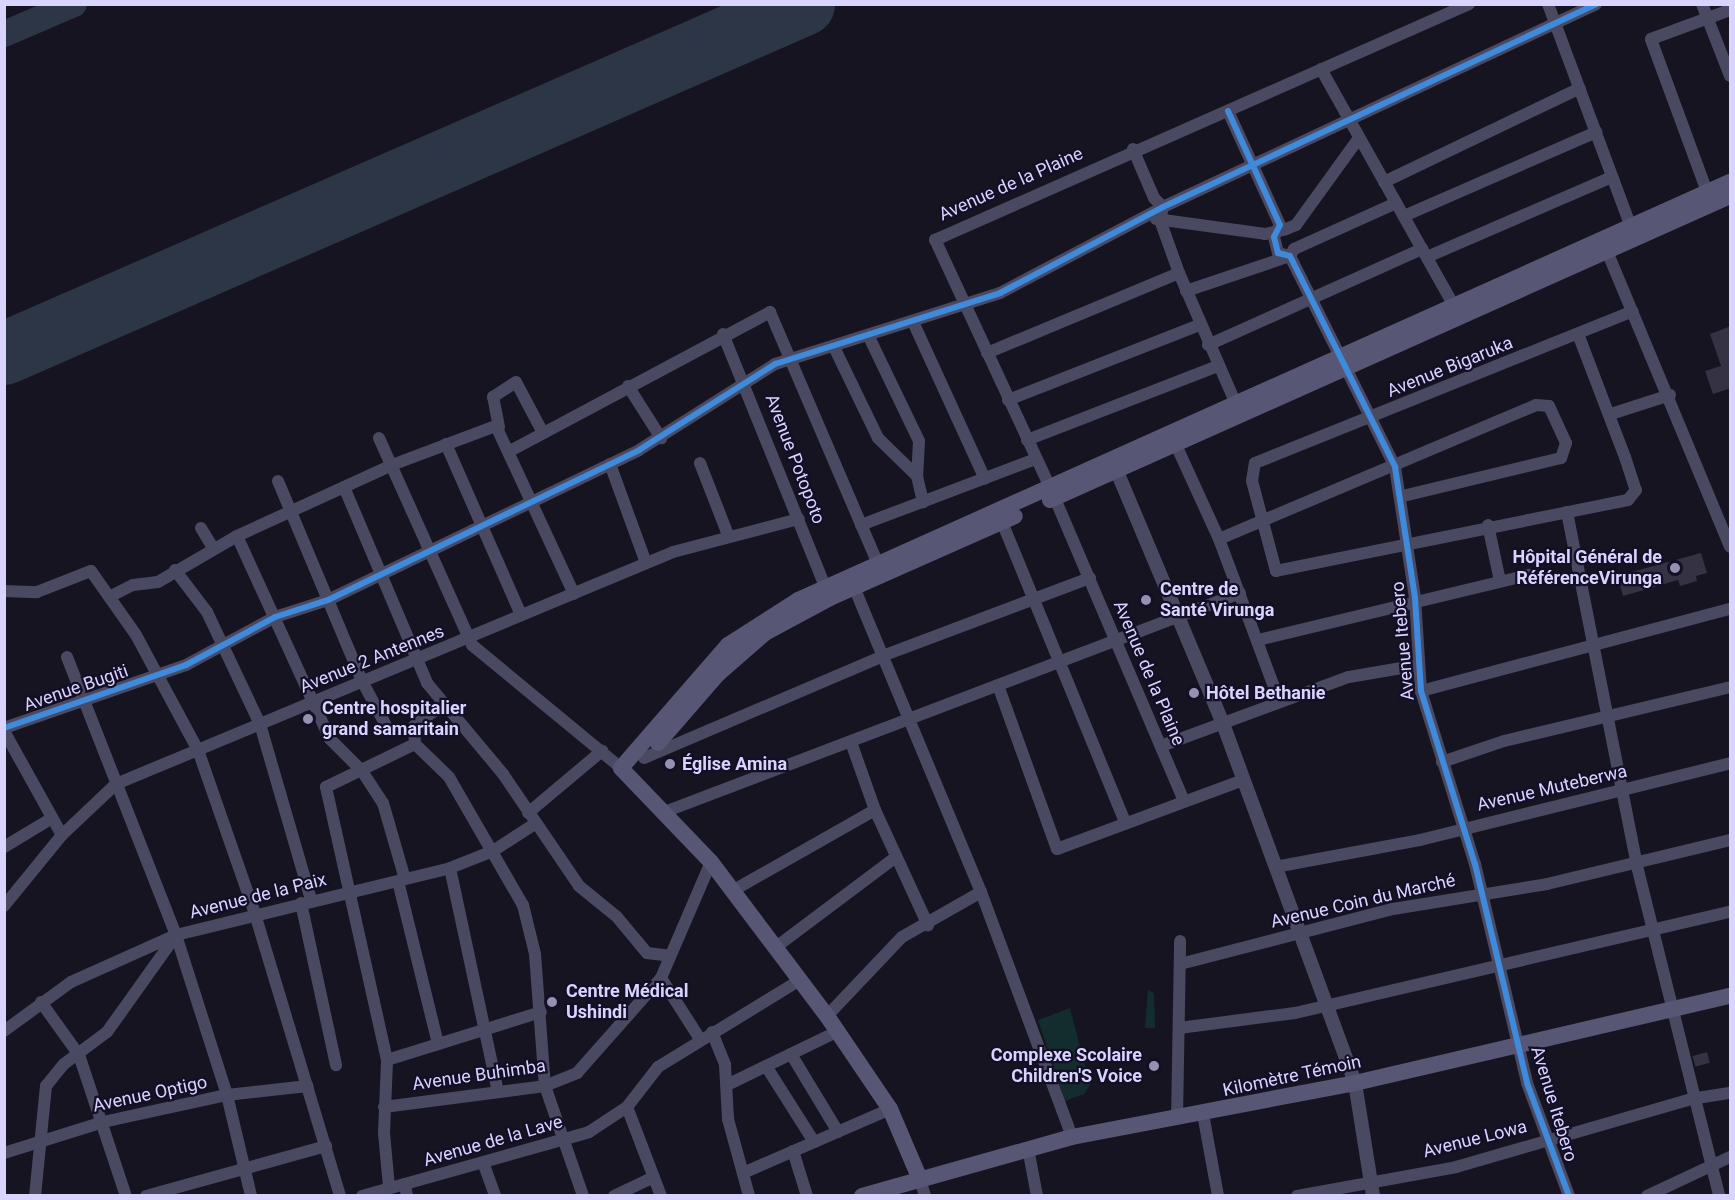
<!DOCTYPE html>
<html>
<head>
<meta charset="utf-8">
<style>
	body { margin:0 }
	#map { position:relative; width:1735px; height:1200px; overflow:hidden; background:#161421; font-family:Roboto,sans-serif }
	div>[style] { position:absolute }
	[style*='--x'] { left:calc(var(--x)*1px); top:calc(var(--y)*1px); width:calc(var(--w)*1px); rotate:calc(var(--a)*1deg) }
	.green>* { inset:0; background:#132c2d }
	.taxiway>* { height:26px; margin:-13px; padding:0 13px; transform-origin:13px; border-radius:13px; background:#2c3646 }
	.runway>* { height:63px; margin:-31.5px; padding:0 31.5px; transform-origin:31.5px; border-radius:31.5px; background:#2c3646 }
	.building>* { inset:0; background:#343243; transform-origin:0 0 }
	.minor>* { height:12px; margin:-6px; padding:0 6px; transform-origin:6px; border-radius:6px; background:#4a4962 }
	.tertiary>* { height:14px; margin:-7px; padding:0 7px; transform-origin:7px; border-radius:7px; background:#4a4962 }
	.secondary>* { height:16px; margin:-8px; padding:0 8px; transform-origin:8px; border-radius:8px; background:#575674 }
	.cycleway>* { height:6px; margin:-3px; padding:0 3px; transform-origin:3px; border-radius:3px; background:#408adc }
	.dots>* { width:16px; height:16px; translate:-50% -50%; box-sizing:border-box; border:3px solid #130f26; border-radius:50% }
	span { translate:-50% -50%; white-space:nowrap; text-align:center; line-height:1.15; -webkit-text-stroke:4.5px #130f26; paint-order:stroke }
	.street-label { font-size:18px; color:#d9d4ff }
	.poi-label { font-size:18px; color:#d9d4ff; font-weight:700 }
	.right { translate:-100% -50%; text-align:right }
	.left { translate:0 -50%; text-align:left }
	.frame { position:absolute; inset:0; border:6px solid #d9d4ff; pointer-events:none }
</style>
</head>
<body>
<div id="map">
	<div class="green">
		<i style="clip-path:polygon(1148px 990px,1154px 993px,1155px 1028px,1145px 1028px)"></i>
		<i style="clip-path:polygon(1070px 1008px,1090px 1085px,1084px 1094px,1065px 1101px,1038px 1020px)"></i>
	</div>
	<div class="taxiway">
		<i style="--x:4;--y:34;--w:76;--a:-23.2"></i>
	</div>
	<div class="runway">
		<i style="--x:4;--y:353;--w:872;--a:-23.6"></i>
	</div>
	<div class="building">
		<i style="clip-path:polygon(1731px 326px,1731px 388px,1713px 394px,1705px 371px,1721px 366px,1710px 334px)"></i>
		<i style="clip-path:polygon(1701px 553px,1707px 573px,1696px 576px,1697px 581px,1680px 586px,1678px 580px,1623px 596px,1617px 576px)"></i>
		<i style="left:1707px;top:1052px;width:11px;height:15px;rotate:75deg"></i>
	</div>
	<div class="minor">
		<i style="--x:1548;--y:4;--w:244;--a:69.6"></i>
		<i style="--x:1702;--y:4;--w:77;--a:68.7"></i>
		<i style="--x:1321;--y:69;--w:278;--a:60.7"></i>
		<i style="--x:1228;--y:111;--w:125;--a:65.5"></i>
		<i style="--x:1280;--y:225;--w:13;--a:117"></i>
		<i style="--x:1274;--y:237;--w:16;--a:76"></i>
		<i style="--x:1278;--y:253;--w:12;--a:14"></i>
		<i style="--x:1290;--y:256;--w:236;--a:63.5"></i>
		<i style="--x:1395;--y:467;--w:133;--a:81.3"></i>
		<i style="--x:1415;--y:598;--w:93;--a:86.3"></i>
		<i style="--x:1421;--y:691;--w:181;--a:72.7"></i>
		<i style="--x:1475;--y:864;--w:225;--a:76.6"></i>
		<i style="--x:1527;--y:1083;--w:121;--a:69.6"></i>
		<i style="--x:1133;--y:149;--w:53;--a:66.8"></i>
		<i style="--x:1154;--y:198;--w:13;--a:45"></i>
		<i style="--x:1163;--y:207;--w:13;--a:103"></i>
		<i style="--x:1160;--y:220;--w:56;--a:70.3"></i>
		<i style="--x:1179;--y:273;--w:148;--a:66.5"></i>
		<i style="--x:1384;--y:182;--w:217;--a:-25.6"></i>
		<i style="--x:1709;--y:197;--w:168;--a:-110.2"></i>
		<i style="--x:1651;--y:39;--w:84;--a:-20.2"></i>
		<i style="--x:1404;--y:216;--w:210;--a:-23.6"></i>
		<i style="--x:1156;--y:219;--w:110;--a:7.8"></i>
		<i style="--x:1265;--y:234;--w:22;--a:-13"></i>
		<i style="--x:1286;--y:229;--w:11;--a:-22"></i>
		<i style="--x:1296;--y:225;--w:107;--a:-54.1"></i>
		<i style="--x:1604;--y:244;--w:328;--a:67.4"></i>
		<i style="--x:1427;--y:257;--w:202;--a:-23.4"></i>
		<i style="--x:1186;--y:291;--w:110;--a:-18.6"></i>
		<i style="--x:1290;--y:256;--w:8;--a:-60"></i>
		<i style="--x:1294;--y:249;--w:112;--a:-24.3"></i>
		<i style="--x:914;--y:324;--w:170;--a:65.4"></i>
		<i style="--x:723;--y:334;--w:280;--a:68"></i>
		<i style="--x:1578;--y:334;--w:132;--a:69.1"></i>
		<i style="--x:1625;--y:457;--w:35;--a:72"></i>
		<i style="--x:1636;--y:490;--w:13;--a:129"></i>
		<i style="--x:1628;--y:500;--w:359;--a:168.6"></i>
		<i style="--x:1276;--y:571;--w:93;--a:-104.9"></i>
		<i style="--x:1252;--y:481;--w:18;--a:-81"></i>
		<i style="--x:1255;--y:463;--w:407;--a:-21.9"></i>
		<i style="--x:869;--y:337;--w:115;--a:64.3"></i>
		<i style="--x:919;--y:441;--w:35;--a:93"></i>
		<i style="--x:917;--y:476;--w:27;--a:77"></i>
		<i style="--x:1208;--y:345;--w:235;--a:-24.2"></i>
		<i style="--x:834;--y:347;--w:101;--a:64.2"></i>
		<i style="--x:878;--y:438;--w:54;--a:44.3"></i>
		<i style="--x:987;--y:353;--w:208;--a:-22.6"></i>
		<i style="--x:628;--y:386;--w:62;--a:57.6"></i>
		<i style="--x:1008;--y:400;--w:205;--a:-21.4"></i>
		<i style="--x:1611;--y:414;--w:62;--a:-17.9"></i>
		<i style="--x:499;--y:427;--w:31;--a:-101"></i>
		<i style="--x:493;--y:397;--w:27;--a:-33"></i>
		<i style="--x:516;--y:382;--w:58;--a:62.1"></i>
		<i style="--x:379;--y:438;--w:227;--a:65.8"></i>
		<i style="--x:472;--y:645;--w:193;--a:39.5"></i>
		<i style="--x:1027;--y:440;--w:205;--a:-21.2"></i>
		<i style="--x:446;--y:444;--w:187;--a:66.3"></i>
		<i style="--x:1176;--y:445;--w:103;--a:65.4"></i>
		<i style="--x:1219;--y:539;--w:172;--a:69.6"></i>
		<i style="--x:510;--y:451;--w:295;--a:-28.1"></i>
		<i style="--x:770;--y:312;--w:282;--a:66.8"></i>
		<i style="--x:700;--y:463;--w:77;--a:68.7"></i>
		<i style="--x:610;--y:464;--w:105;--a:70"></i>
		<i style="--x:278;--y:481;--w:217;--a:67.2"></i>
		<i style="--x:362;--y:681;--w:55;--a:61.6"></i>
		<i style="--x:344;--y:487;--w:213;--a:67"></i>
		<i style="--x:427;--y:683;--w:119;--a:50.1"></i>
		<i style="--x:503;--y:774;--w:135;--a:55.8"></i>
		<i style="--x:579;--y:886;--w:49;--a:39.2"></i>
		<i style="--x:617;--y:917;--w:47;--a:50.2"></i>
		<i style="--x:647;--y:953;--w:23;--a:7"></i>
		<i style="--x:1567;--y:512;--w:357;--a:78.8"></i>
		<i style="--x:1636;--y:862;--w:344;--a:76"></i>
		<i style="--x:1002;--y:522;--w:326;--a:67.7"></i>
		<i style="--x:861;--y:525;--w:187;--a:-20.7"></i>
		<i style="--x:1488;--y:525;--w:57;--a:77.9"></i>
		<i style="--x:201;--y:528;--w:23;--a:59"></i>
		<i style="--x:237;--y:536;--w:223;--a:65.4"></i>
		<i style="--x:330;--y:739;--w:45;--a:45"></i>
		<i style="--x:362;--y:771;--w:38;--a:57"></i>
		<i style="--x:383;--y:803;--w:79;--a:73.9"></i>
		<i style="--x:1219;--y:539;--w:344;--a:-22.9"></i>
		<i style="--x:1536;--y:405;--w:13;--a:4"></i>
		<i style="--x:1549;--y:406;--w:41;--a:65.3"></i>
		<i style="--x:1566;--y:443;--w:16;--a:108"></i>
		<i style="--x:1561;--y:458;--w:163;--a:166.5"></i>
		<i style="--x:175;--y:570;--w:53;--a:52.7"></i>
		<i style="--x:207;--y:612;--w:124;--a:64.7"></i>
		<i style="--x:260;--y:724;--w:183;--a:73.8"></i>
		<i style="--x:854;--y:587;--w:330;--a:67.4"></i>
		<i style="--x:981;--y:892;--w:261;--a:69.6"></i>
		<i style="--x:4;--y:591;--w:33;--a:2"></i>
		<i style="--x:37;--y:592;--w:58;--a:-21.3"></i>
		<i style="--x:91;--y:571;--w:78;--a:54.9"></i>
		<i style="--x:136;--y:635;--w:131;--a:61.7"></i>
		<i style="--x:198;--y:750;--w:174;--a:70.8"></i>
		<i style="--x:255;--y:914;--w:295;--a:73.2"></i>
		<i style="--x:113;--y:595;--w:22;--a:-27"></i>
		<i style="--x:133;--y:585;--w:25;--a:-7"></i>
		<i style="--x:158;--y:582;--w:91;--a:-30.2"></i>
		<i style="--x:237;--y:536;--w:170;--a:-24.6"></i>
		<i style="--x:392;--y:465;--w:111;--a:-20.6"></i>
		<i style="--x:496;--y:426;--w:185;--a:65.1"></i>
		<i style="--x:1258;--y:640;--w:279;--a:-13.5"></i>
		<i style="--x:67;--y:657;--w:299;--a:68.6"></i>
		<i style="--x:176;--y:935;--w:168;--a:72.3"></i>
		<i style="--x:227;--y:1095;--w:104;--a:76.6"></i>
		<i style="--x:999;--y:688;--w:171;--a:70.2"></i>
		<i style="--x:1057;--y:849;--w:199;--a:-20.3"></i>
		<i style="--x:1421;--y:691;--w:320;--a:-14.9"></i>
		<i style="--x:444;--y:704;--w:37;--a:144"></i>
		<i style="--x:414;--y:726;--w:18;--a:87"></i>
		<i style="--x:415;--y:744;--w:47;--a:44.1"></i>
		<i style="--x:449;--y:777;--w:148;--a:60"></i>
		<i style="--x:523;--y:905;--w:50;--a:76.2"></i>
		<i style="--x:535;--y:954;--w:132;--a:85.7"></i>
		<i style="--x:545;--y:1086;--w:116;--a:70.9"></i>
		<i style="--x:4;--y:728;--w:193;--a:-19.1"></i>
		<i style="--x:186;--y:665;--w:101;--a:-28.3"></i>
		<i style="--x:275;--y:617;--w:56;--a:-17.8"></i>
		<i style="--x:328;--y:600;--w:345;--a:-25.7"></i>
		<i style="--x:639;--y:450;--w:161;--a:-32.3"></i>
		<i style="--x:775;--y:364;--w:236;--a:-17.5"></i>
		<i style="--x:1000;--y:293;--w:184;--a:-27.8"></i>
		<i style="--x:1163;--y:207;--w:478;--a:-25.1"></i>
		<i style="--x:4;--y:731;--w:119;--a:60.9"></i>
		<i style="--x:852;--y:745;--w:69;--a:70.5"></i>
		<i style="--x:875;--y:810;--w:127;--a:65.3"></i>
		<i style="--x:1161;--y:746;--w:200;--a:-20.2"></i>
		<i style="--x:1349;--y:677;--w:71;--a:-9.7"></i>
		<i style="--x:644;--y:758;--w:262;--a:-23.1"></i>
		<i style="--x:885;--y:655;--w:219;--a:-20.6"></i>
		<i style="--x:1442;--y:762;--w:65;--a:-18.7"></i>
		<i style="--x:1504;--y:741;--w:232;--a:-13.4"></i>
		<i style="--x:1184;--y:801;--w:329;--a:-113.1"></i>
		<i style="--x:1055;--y:498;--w:285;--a:-114.9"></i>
		<i style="--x:935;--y:240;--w:584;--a:-23.84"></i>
		<i style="--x:667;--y:811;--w:613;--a:-20.83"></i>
		<i style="--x:528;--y:813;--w:97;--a:-40"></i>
		<i style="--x:4;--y:847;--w:56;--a:-31.1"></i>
		<i style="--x:1275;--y:867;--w:147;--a:-10.5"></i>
		<i style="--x:1420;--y:840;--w:319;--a:-13.9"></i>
		<i style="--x:450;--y:868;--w:229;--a:77.9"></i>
		<i style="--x:398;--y:881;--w:168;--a:76.2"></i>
		<i style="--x:734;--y:890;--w:162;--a:-29.6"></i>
		<i style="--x:301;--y:903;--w:166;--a:77.8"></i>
		<i style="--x:4;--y:906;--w:92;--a:-50.8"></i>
		<i style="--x:62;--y:835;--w:74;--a:-43.4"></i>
		<i style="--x:116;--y:784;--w:603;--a:-22.61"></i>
		<i style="--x:673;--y:552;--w:130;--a:-14.7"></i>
		<i style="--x:776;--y:947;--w:150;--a:-36.9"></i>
		<i style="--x:1180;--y:964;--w:220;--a:-14.5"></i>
		<i style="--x:1393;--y:909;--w:156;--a:-9.2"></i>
		<i style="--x:1547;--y:884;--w:188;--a:-13.5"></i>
		<i style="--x:661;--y:978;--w:72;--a:57.4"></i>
		<i style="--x:41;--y:1002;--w:65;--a:54.4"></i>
		<i style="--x:79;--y:1055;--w:149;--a:71.6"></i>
		<i style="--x:827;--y:1016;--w:109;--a:-46.5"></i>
		<i style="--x:902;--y:937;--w:91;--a:-29.7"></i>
		<i style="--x:1179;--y:1028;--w:117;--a:-7.4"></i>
		<i style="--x:1295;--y:1013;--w:447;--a:-13.1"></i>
		<i style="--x:4;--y:1031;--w:83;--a:-36.2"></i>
		<i style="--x:71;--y:982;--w:115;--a:-24.1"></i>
		<i style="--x:176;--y:935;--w:282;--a:-13.7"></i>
		<i style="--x:450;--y:868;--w:46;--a:-21.6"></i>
		<i style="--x:493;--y:851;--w:48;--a:-33"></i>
		<i style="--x:712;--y:1032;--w:35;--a:68"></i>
		<i style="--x:725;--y:1065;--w:54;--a:86.8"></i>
		<i style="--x:728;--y:1119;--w:80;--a:74.7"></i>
		<i style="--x:791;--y:1054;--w:91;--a:58.9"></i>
		<i style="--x:387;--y:1060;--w:161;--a:-17.3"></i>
		<i style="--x:766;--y:1066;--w:90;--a:57.7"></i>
		<i style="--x:727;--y:1085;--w:123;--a:-25.9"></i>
		<i style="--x:384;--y:1107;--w:162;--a:-7.4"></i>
		<i style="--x:545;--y:1086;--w:35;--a:-22"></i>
		<i style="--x:577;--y:1073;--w:127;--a:-48.5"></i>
		<i style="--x:661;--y:978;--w:126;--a:-66.7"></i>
		<i style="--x:627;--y:1107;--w:95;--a:69.1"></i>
		<i style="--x:1203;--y:1114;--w:83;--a:79.6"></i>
		<i style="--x:1177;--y:1119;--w:178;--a:-89"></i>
		<i style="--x:1028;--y:1148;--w:49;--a:79.4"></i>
		<i style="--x:793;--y:1151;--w:47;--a:72.7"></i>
		<i style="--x:4;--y:1153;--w:104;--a:-17.4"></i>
		<i style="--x:103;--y:1122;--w:127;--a:-12.3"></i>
		<i style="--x:227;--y:1095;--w:81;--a:-6.4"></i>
		<i style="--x:484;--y:1165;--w:33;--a:70"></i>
		<i style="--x:743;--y:1173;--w:160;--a:-23.5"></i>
		<i style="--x:919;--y:1177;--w:20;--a:72"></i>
		<i style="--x:405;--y:1184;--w:12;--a:81"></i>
		<i style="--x:389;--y:1187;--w:54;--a:-95.3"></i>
		<i style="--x:384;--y:1133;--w:73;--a:-87.6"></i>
		<i style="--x:387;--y:1060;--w:280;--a:-102.6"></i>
		<i style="--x:326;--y:787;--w:99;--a:-25.8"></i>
		<i style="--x:35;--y:1196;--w:111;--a:-84.3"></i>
		<i style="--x:46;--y:1086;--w:28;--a:-51"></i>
		<i style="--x:64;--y:1064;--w:54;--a:-36.7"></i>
		<i style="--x:107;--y:1032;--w:115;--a:-54.5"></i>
		<i style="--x:146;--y:1196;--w:187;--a:-15.5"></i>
		<i style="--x:362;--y:1196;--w:236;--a:-15.7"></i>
		<i style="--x:589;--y:1132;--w:45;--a:-33.3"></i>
		<i style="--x:627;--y:1107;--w:51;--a:-52.2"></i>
		<i style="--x:658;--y:1067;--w:167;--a:-31.5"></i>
		<i style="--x:614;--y:1196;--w:44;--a:-25.4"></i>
		<i style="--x:1297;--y:1196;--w:162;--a:-10.3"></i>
		<i style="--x:1456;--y:1167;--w:245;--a:-16.1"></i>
		<i style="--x:1691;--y:1099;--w:39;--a:-9"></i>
		<i style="--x:1647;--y:1196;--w:92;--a:-25.2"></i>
	</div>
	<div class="tertiary">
		<i style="--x:1113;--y:462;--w:281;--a:67.2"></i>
		<i style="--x:1222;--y:721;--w:386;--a:69.8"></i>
		<i style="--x:1355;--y:1083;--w:114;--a:80.9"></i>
	</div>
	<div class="secondary">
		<i style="--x:1050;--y:500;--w:745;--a:-24.09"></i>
		<i style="--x:658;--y:743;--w:91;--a:-49"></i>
		<i style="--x:718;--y:674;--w:62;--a:-41.1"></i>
		<i style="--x:765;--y:633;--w:74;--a:-28.3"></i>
		<i style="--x:830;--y:598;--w:202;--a:-23.9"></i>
		<i style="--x:919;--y:1177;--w:74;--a:-113.1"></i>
		<i style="--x:890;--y:1109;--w:112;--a:-124.1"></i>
		<i style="--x:827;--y:1016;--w:193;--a:-127"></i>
		<i style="--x:711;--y:862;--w:130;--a:-133.8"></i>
		<i style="--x:621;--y:768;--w:163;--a:-49"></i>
		<i style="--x:728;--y:645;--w:83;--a:-32.7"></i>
		<i style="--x:798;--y:600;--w:1021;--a:-24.16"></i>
		<i style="--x:862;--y:1196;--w:218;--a:-15.7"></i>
		<i style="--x:1072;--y:1137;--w:288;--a:-10.8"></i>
		<i style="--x:1355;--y:1083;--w:385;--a:-13.1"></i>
	</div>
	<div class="cycleway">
		<i style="--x:1228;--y:111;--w:125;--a:65.5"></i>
		<i style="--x:1280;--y:225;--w:13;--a:117"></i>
		<i style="--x:1274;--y:237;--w:16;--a:76"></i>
		<i style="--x:1278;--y:253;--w:12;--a:14"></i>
		<i style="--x:1290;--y:256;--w:236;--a:63.5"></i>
		<i style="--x:1395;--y:467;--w:133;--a:81.3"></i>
		<i style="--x:1415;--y:598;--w:93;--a:86.3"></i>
		<i style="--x:1421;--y:691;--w:181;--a:72.7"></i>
		<i style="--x:1475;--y:864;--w:225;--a:76.6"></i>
		<i style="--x:1527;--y:1083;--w:121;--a:69.6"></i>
		<i style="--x:4;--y:728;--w:193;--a:-19.1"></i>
		<i style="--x:186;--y:665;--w:101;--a:-28.3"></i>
		<i style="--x:275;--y:617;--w:56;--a:-17.8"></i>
		<i style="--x:328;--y:600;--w:345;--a:-25.7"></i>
		<i style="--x:639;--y:450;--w:161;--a:-32.3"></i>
		<i style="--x:775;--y:364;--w:236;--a:-17.5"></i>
		<i style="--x:1000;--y:293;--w:184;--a:-27.8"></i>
		<i style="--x:1163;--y:207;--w:478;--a:-25.1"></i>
	</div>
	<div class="dots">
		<i style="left:1675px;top:568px;background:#9591b1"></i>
		<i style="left:1146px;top:600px;background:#9591b1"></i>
		<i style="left:1194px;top:693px;background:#9591b1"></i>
		<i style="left:308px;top:719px;background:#9591b1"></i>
		<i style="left:670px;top:764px;background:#9591b1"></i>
		<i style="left:552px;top:1002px;background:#9591b1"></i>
		<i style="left:1154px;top:1066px;background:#9591b1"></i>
	</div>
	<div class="street-label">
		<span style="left:1011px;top:184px;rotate:-24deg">Avenue de la Plaine</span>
		<span style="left:1450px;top:367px;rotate:-22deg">Avenue Bigaruka</span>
		<span style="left:795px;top:459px;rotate:69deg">Avenue Potopoto</span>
		<span style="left:1403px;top:641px;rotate:-95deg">Avenue Itebero</span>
		<span style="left:372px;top:659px;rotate:-22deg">Avenue 2 Antennes</span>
		<span style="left:1149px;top:673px;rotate:67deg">Avenue de la Plaine</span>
		<span style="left:76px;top:688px;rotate:-19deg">Avenue Bugiti</span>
		<span style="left:1552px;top:788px;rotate:-13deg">Avenue Muteberwa</span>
		<span style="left:258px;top:896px;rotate:-14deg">Avenue de la Paix</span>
		<span style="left:1363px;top:901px;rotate:-13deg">Avenue Coin du Marché</span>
		<span style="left:479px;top:1075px;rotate:-8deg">Avenue Buhimba</span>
		<span style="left:1292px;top:1076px;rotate:-12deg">Kilomètre Témoin</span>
		<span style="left:150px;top:1094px;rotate:-12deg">Avenue Optigo</span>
		<span style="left:1554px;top:1104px;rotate:73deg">Avenue Itebero</span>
		<span style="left:1475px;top:1139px;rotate:-14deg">Avenue Lowa</span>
		<span style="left:493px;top:1141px;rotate:-16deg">Avenue de la Lave</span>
	</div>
	<div class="poi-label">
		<span class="right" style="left:1662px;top:568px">Hôpital Général de<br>RéférenceVirunga</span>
		<span class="left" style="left:1160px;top:600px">Centre de<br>Santé Virunga</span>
		<span class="left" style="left:1206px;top:693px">Hôtel Bethanie</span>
		<span class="left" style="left:322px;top:719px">Centre hospitalier<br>grand samaritain</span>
		<span class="left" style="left:682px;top:764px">Église Amina</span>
		<span class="left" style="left:566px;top:1002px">Centre Médical<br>Ushindi</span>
		<span class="right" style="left:1142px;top:1066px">Complexe Scolaire<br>Children'S Voice</span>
	</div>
	<div class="frame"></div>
</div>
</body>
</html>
